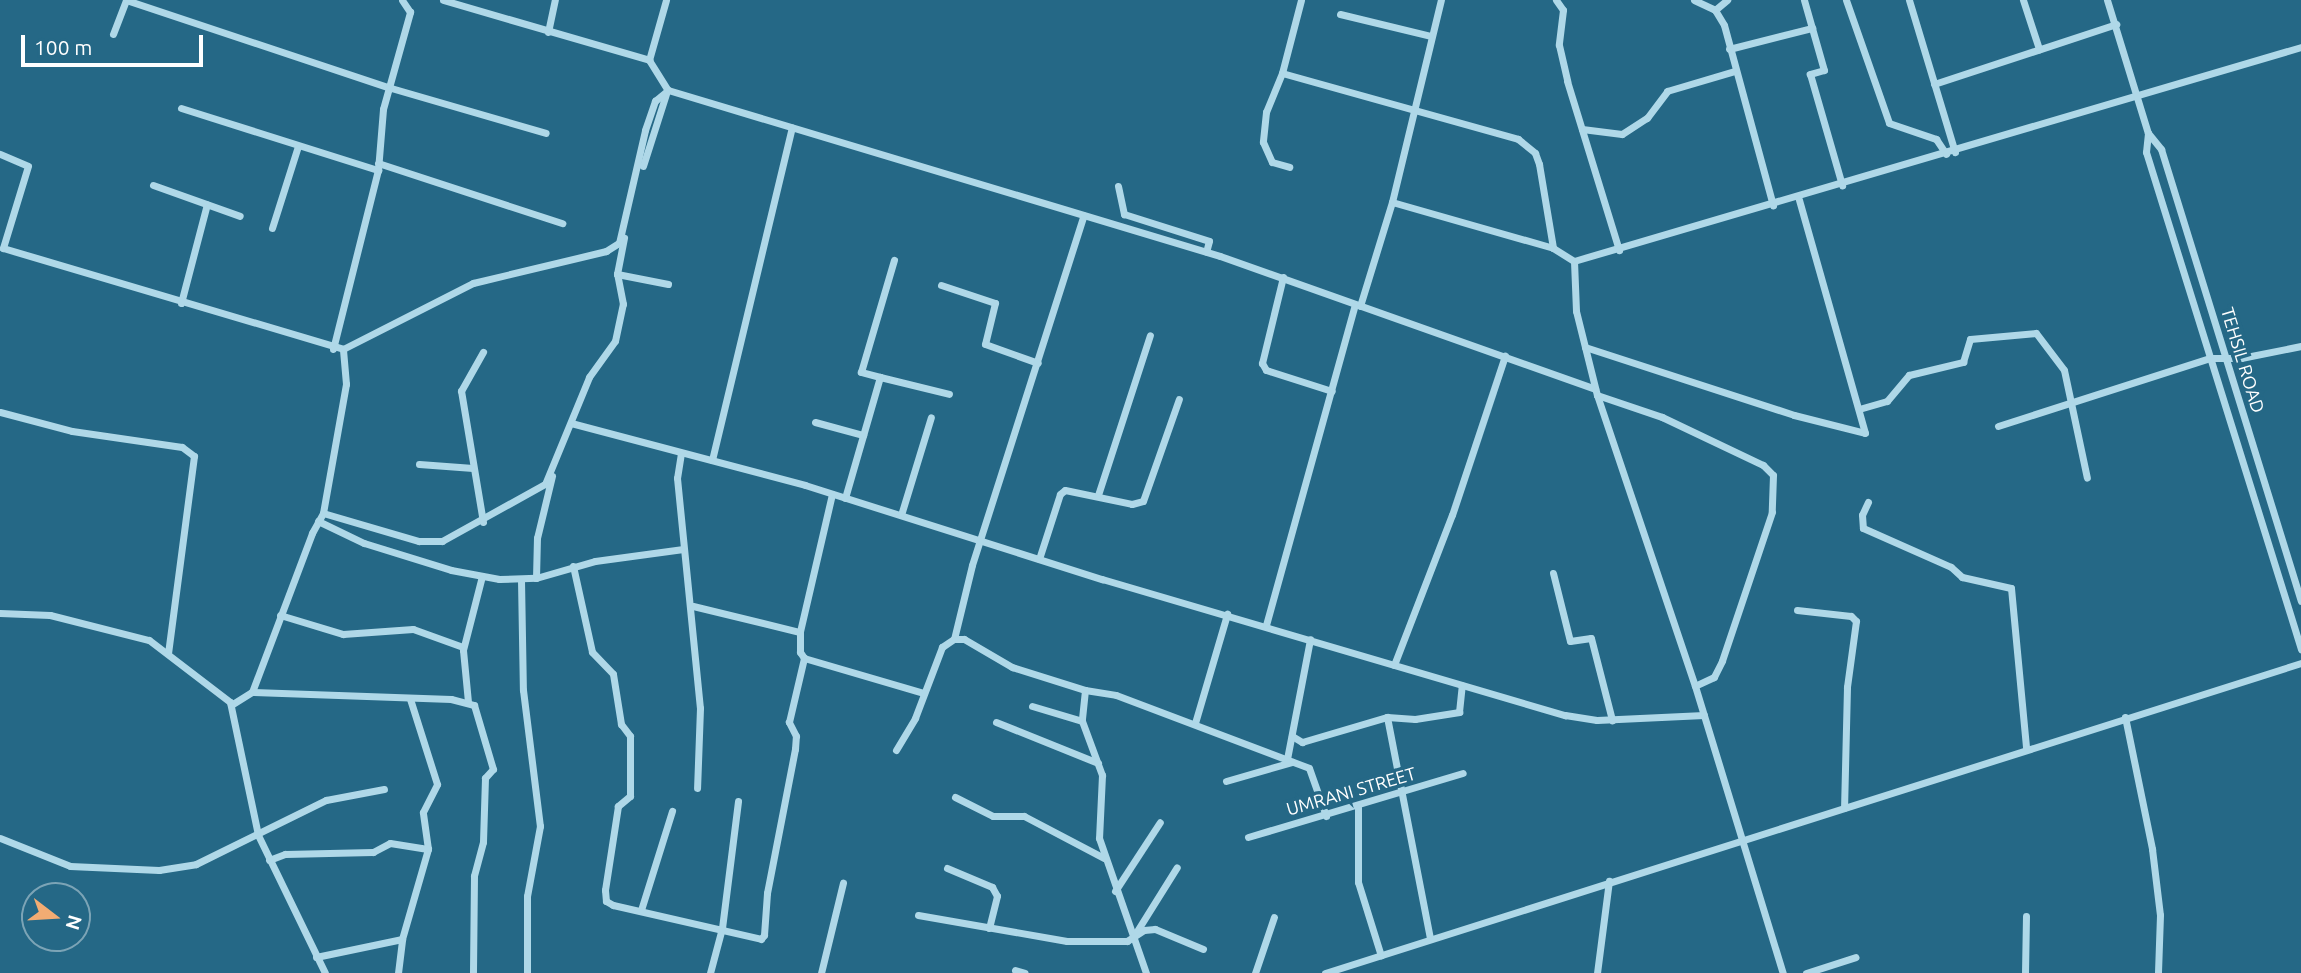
<!DOCTYPE html>
<html>
<head>
<meta charset="utf-8">
<style>
	body { margin:0 }
	#map { position:relative; width:2301px; height:973px; overflow:hidden; background:#256886; font-family:Ubuntu,sans-serif }
	div>[style] { position:absolute }
	[style*='--x'] { left:calc(var(--x)*1px); top:calc(var(--y)*1px); width:calc(var(--w)*1px); rotate:calc(var(--a)*1deg) }
	.street>* { height:7px; margin:-3.5px; padding:0 3.5px; transform-origin:3.5px; border-radius:3.5px; background:#afd8e8 }
	span { translate:-50% -50%; white-space:nowrap; text-align:center; line-height:1.15; -webkit-text-stroke:7px #256886; paint-order:stroke }
	.street-label { font-size:18px; color:#fff }
	.north { position:absolute; left:21px; top:882px; width:70px; height:70px; box-sizing:border-box; background:#256886; border:2px solid #7ca4b6; border-radius:50%; rotate:107deg; font-size:19px; font-weight:700; line-height:28px; text-align:center; color:#fff }
	.north::after { content:''; display:block; margin:auto; width:24px; height:32px; background:#f2ac73; clip-path:polygon(50% 0,100% 100%,50% 72%,0 100%) }
	.scale { position:absolute; left:21px; top:35px; width:182px; height:32px; box-sizing:border-box; border:4px solid #fff; border-top:0; padding-left:9px; font-size:21px; line-height:24px; white-space:nowrap; color:#fff; -webkit-text-stroke:5px #256886; paint-order:stroke }
</style>
</head>
<body>
<div id="map">
	<div class="street">
		<i style="--x:443;--y:0;--w:215;--a:16.2"></i>
		<i style="--x:666;--y:0;--w:62;--a:105.8"></i>
		<i style="--x:649;--y:60;--w:36;--a:58"></i>
		<i style="--x:668;--y:90;--w:576;--a:16.74"></i>
		<i style="--x:1220;--y:256;--w:398;--a:19.5"></i>
		<i style="--x:1301;--y:0;--w:75;--a:104.6"></i>
		<i style="--x:1282;--y:73;--w:245;--a:15.6"></i>
		<i style="--x:1518;--y:139;--w:22;--a:39"></i>
		<i style="--x:1535;--y:153;--w:12;--a:70"></i>
		<i style="--x:1539;--y:164;--w:85;--a:80.5"></i>
		<i style="--x:1556;--y:0;--w:12;--a:55"></i>
		<i style="--x:1563;--y:10;--w:35;--a:97"></i>
		<i style="--x:1559;--y:45;--w:37;--a:77"></i>
		<i style="--x:1567;--y:81;--w:177;--a:72.9"></i>
		<i style="--x:1694;--y:0;--w:23;--a:25"></i>
		<i style="--x:1715;--y:10;--w:17;--a:59"></i>
		<i style="--x:1724;--y:25;--w:187;--a:74.8"></i>
		<i style="--x:1804;--y:0;--w:73;--a:74.1"></i>
		<i style="--x:1824;--y:70;--w:15;--a:164"></i>
		<i style="--x:1810;--y:74;--w:116;--a:73.9"></i>
		<i style="--x:1846;--y:0;--w:130;--a:70.7"></i>
		<i style="--x:1889;--y:123;--w:50;--a:18.8"></i>
		<i style="--x:1936;--y:139;--w:18;--a:56"></i>
		<i style="--x:1909;--y:0;--w:159;--a:73.2"></i>
		<i style="--x:2023;--y:0;--w:52;--a:71.9"></i>
		<i style="--x:2107;--y:0;--w:139;--a:72.9"></i>
		<i style="--x:2148;--y:133;--w:19;--a:96"></i>
		<i style="--x:2146;--y:152;--w:521;--a:72.68"></i>
		<i style="--x:1715;--y:10;--w:16;--a:-40"></i>
		<i style="--x:1340;--y:14;--w:94;--a:13.6"></i>
		<i style="--x:548;--y:32;--w:33;--a:-78"></i>
		<i style="--x:113;--y:34;--w:36;--a:-69"></i>
		<i style="--x:126;--y:0;--w:279;--a:18.4"></i>
		<i style="--x:391;--y:88;--w:161;--a:16.2"></i>
		<i style="--x:1729;--y:49;--w:86;--a:-14.2"></i>
		<i style="--x:1282;--y:73;--w:42;--a:112.3"></i>
		<i style="--x:1266;--y:112;--w:30;--a:96"></i>
		<i style="--x:1263;--y:142;--w:22;--a:66"></i>
		<i style="--x:1272;--y:162;--w:18;--a:16"></i>
		<i style="--x:1934;--y:84;--w:192;--a:-18.2"></i>
		<i style="--x:181;--y:108;--w:207;--a:17.5"></i>
		<i style="--x:1582;--y:129;--w:40;--a:7.1"></i>
		<i style="--x:1622;--y:134;--w:30;--a:-33"></i>
		<i style="--x:1647;--y:118;--w:34;--a:-53"></i>
		<i style="--x:1667;--y:91;--w:71;--a:-16.4"></i>
		<i style="--x:2148;--y:133;--w:21;--a:51"></i>
		<i style="--x:2161;--y:149;--w:473;--a:72.8"></i>
		<i style="--x:0;--y:154;--w:30;--a:23"></i>
		<i style="--x:28;--y:166;--w:86;--a:107"></i>
		<i style="--x:3;--y:248;--w:355;--a:16.5"></i>
		<i style="--x:343;--y:349;--w:146;--a:-26.9"></i>
		<i style="--x:473;--y:283;--w:137;--a:-13.5"></i>
		<i style="--x:606;--y:251;--w:15;--a:-32"></i>
		<i style="--x:619;--y:243;--w:116;--a:-77"></i>
		<i style="--x:645;--y:130;--w:31;--a:-71"></i>
		<i style="--x:655;--y:101;--w:17;--a:-40"></i>
		<i style="--x:378;--y:163;--w:194;--a:18.1"></i>
		<i style="--x:643;--y:166;--w:79;--a:-72.3"></i>
		<i style="--x:153;--y:185;--w:92;--a:19.6"></i>
		<i style="--x:1118;--y:186;--w:29;--a:78"></i>
		<i style="--x:1124;--y:214;--w:89;--a:17.6"></i>
		<i style="--x:1209;--y:241;--w:11;--a:105"></i>
		<i style="--x:1392;--y:202;--w:167;--a:15.9"></i>
		<i style="--x:1553;--y:248;--w:25;--a:32"></i>
		<i style="--x:1574;--y:261;--w:50;--a:87.7"></i>
		<i style="--x:1576;--y:311;--w:87;--a:76"></i>
		<i style="--x:1597;--y:395;--w:307;--a:71.4"></i>
		<i style="--x:1695;--y:686;--w:300;--a:73"></i>
		<i style="--x:272;--y:228;--w:86;--a:-72.4"></i>
		<i style="--x:1574;--y:261;--w:758;--a:-16.4"></i>
		<i style="--x:617;--y:274;--w:52;--a:11.1"></i>
		<i style="--x:1283;--y:277;--w:89;--a:103.7"></i>
		<i style="--x:1262;--y:363;--w:8;--a:60"></i>
		<i style="--x:1266;--y:370;--w:69;--a:17.7"></i>
		<i style="--x:941;--y:285;--w:57;--a:18.4"></i>
		<i style="--x:995;--y:303;--w:42;--a:103.7"></i>
		<i style="--x:985;--y:344;--w:56;--a:19.7"></i>
		<i style="--x:181;--y:303;--w:102;--a:-75.3"></i>
		<i style="--x:1360;--y:306;--w:109;--a:-72.9"></i>
		<i style="--x:1392;--y:202;--w:208;--a:-76.4"></i>
		<i style="--x:1585;--y:347;--w:220;--a:18"></i>
		<i style="--x:1794;--y:415;--w:73;--a:14.2"></i>
		<i style="--x:1865;--y:433;--w:243;--a:-105.8"></i>
		<i style="--x:333;--y:349;--w:185;--a:-75.9"></i>
		<i style="--x:378;--y:170;--w:61;--a:-85.3"></i>
		<i style="--x:383;--y:109;--w:101;--a:-74.4"></i>
		<i style="--x:410;--y:12;--w:14;--a:-124"></i>
		<i style="--x:880;--y:377;--w:71;--a:13.8"></i>
		<i style="--x:1597;--y:395;--w:69;--a:18.7"></i>
		<i style="--x:1662;--y:417;--w:112;--a:25.4"></i>
		<i style="--x:1763;--y:465;--w:14;--a:45"></i>
		<i style="--x:1773;--y:475;--w:37;--a:92"></i>
		<i style="--x:1772;--y:512;--w:157;--a:108.6"></i>
		<i style="--x:1722;--y:661;--w:18;--a:117"></i>
		<i style="--x:1714;--y:677;--w:21;--a:155"></i>
		<i style="--x:1859;--y:409;--w:29;--a:-16"></i>
		<i style="--x:1887;--y:401;--w:34;--a:-50"></i>
		<i style="--x:1909;--y:375;--w:56;--a:-13.5"></i>
		<i style="--x:1963;--y:362;--w:24;--a:-73"></i>
		<i style="--x:1970;--y:339;--w:66;--a:-5.2"></i>
		<i style="--x:2036;--y:333;--w:46;--a:52.9"></i>
		<i style="--x:2064;--y:370;--w:110;--a:78"></i>
		<i style="--x:0;--y:412;--w:74;--a:14.8"></i>
		<i style="--x:72;--y:431;--w:111;--a:8.3"></i>
		<i style="--x:182;--y:447;--w:15;--a:37"></i>
		<i style="--x:194;--y:456;--w:199;--a:97.5"></i>
		<i style="--x:815;--y:422;--w:50;--a:15.2"></i>
		<i style="--x:571;--y:423;--w:242;--a:14.8"></i>
		<i style="--x:805;--y:485;--w:312;--a:17.6"></i>
		<i style="--x:1102;--y:579;--w:483;--a:16.4"></i>
		<i style="--x:1565;--y:715;--w:32;--a:9"></i>
		<i style="--x:1597;--y:720;--w:107;--a:-2.7"></i>
		<i style="--x:1998;--y:426;--w:223;--a:-17.8"></i>
		<i style="--x:2210;--y:358;--w:31;--a:0"></i>
		<i style="--x:2241;--y:358;--w:61;--a:-11.3"></i>
		<i style="--x:681;--y:453;--w:25;--a:99"></i>
		<i style="--x:677;--y:478;--w:231;--a:84.3"></i>
		<i style="--x:700;--y:708;--w:80;--a:92.1"></i>
		<i style="--x:712;--y:460;--w:342;--a:-76.5"></i>
		<i style="--x:419;--y:464;--w:54;--a:4.2"></i>
		<i style="--x:832;--y:494;--w:142;--a:103.1"></i>
		<i style="--x:800;--y:632;--w:20;--a:90"></i>
		<i style="--x:800;--y:652;--w:7;--a:56"></i>
		<i style="--x:804;--y:658;--w:125;--a:16.3"></i>
		<i style="--x:1098;--y:495;--w:168;--a:-72"></i>
		<i style="--x:845;--y:498;--w:126;--a:-73.9"></i>
		<i style="--x:880;--y:377;--w:20;--a:-165"></i>
		<i style="--x:861;--y:372;--w:117;--a:-73.6"></i>
		<i style="--x:1868;--y:502;--w:14;--a:115"></i>
		<i style="--x:1862;--y:515;--w:13;--a:86"></i>
		<i style="--x:1863;--y:528;--w:96;--a:23.9"></i>
		<i style="--x:1951;--y:567;--w:15;--a:42"></i>
		<i style="--x:1962;--y:577;--w:50;--a:12.7"></i>
		<i style="--x:2011;--y:588;--w:161;--a:84.6"></i>
		<i style="--x:323;--y:513;--w:100;--a:16.3"></i>
		<i style="--x:419;--y:541;--w:23;--a:0"></i>
		<i style="--x:442;--y:541;--w:118;--a:-29"></i>
		<i style="--x:545;--y:484;--w:116;--a:-67.6"></i>
		<i style="--x:589;--y:377;--w:44;--a:-54.2"></i>
		<i style="--x:615;--y:341;--w:38;--a:-78"></i>
		<i style="--x:623;--y:304;--w:31;--a:-101"></i>
		<i style="--x:617;--y:274;--w:37;--a:-79"></i>
		<i style="--x:901;--y:515;--w:102;--a:-73"></i>
		<i style="--x:318;--y:521;--w:51;--a:25.6"></i>
		<i style="--x:364;--y:543;--w:91;--a:17.2"></i>
		<i style="--x:451;--y:570;--w:49;--a:10.6"></i>
		<i style="--x:499;--y:579;--w:37;--a:-2"></i>
		<i style="--x:536;--y:578;--w:61;--a:-16.1"></i>
		<i style="--x:595;--y:561;--w:89;--a:-7.8"></i>
		<i style="--x:483;--y:522;--w:133;--a:-99.5"></i>
		<i style="--x:461;--y:391;--w:45;--a:-60.6"></i>
		<i style="--x:1039;--y:559;--w:68;--a:-72.1"></i>
		<i style="--x:1060;--y:494;--w:6;--a:-39"></i>
		<i style="--x:1065;--y:490;--w:68;--a:11.8"></i>
		<i style="--x:1132;--y:504;--w:11;--a:-15"></i>
		<i style="--x:1143;--y:501;--w:108;--a:-70.6"></i>
		<i style="--x:573;--y:566;--w:88;--a:77.5"></i>
		<i style="--x:592;--y:652;--w:30;--a:46"></i>
		<i style="--x:613;--y:674;--w:51;--a:80.9"></i>
		<i style="--x:621;--y:724;--w:15;--a:53"></i>
		<i style="--x:630;--y:736;--w:60;--a:90"></i>
		<i style="--x:630;--y:796;--w:16;--a:140"></i>
		<i style="--x:618;--y:806;--w:85;--a:98.8"></i>
		<i style="--x:605;--y:890;--w:11;--a:85"></i>
		<i style="--x:606;--y:901;--w:8;--a:30"></i>
		<i style="--x:613;--y:905;--w:152;--a:12.9"></i>
		<i style="--x:761;--y:939;--w:5;--a:-53"></i>
		<i style="--x:764;--y:935;--w:42;--a:-85.9"></i>
		<i style="--x:767;--y:893;--w:147;--a:-79"></i>
		<i style="--x:795;--y:749;--w:13;--a:-86"></i>
		<i style="--x:796;--y:736;--w:16;--a:-117"></i>
		<i style="--x:789;--y:722;--w:66;--a:-76.8"></i>
		<i style="--x:1553;--y:573;--w:70;--a:76"></i>
		<i style="--x:1570;--y:641;--w:21;--a:-8"></i>
		<i style="--x:1591;--y:638;--w:85;--a:75.6"></i>
		<i style="--x:536;--y:578;--w:40;--a:-88.6"></i>
		<i style="--x:537;--y:538;--w:64;--a:-76.4"></i>
		<i style="--x:521;--y:580;--w:110;--a:89"></i>
		<i style="--x:523;--y:690;--w:137;--a:82.9"></i>
		<i style="--x:540;--y:826;--w:71;--a:100.5"></i>
		<i style="--x:527;--y:896;--w:77;--a:90"></i>
		<i style="--x:693;--y:606;--w:110;--a:13.7"></i>
		<i style="--x:1797;--y:610;--w:54;--a:6.3"></i>
		<i style="--x:1851;--y:616;--w:7;--a:45"></i>
		<i style="--x:1856;--y:621;--w:67;--a:97.8"></i>
		<i style="--x:1847;--y:687;--w:121;--a:91.4"></i>
		<i style="--x:0;--y:613;--w:50;--a:2.3"></i>
		<i style="--x:50;--y:615;--w:102;--a:14.2"></i>
		<i style="--x:149;--y:640;--w:102;--a:37.4"></i>
		<i style="--x:230;--y:702;--w:136;--a:78.1"></i>
		<i style="--x:258;--y:835;--w:153;--a:64.1"></i>
		<i style="--x:280;--y:615;--w:66;--a:16.8"></i>
		<i style="--x:343;--y:634;--w:70;--a:-4.1"></i>
		<i style="--x:413;--y:629;--w:53;--a:19.8"></i>
		<i style="--x:1266;--y:625;--w:332;--a:-74.5"></i>
		<i style="--x:954;--y:639;--w:10;--a:0"></i>
		<i style="--x:964;--y:639;--w:56;--a:30.3"></i>
		<i style="--x:1012;--y:667;--w:77;--a:17.5"></i>
		<i style="--x:1085;--y:690;--w:31;--a:9"></i>
		<i style="--x:1116;--y:695;--w:206;--a:20.7"></i>
		<i style="--x:1309;--y:768;--w:51;--a:70.5"></i>
		<i style="--x:1394;--y:665;--w:161;--a:-68.9"></i>
		<i style="--x:1452;--y:515;--w:168;--a:-71.6"></i>
		<i style="--x:1085;--y:690;--w:31;--a:96"></i>
		<i style="--x:1082;--y:721;--w:58;--a:69.7"></i>
		<i style="--x:1102;--y:775;--w:63;--a:92.7"></i>
		<i style="--x:1099;--y:838;--w:143;--a:70.8"></i>
		<i style="--x:252;--y:692;--w:170;--a:-69.3"></i>
		<i style="--x:312;--y:533;--w:23;--a:-61"></i>
		<i style="--x:323;--y:513;--w:131;--a:-79.9"></i>
		<i style="--x:346;--y:384;--w:35;--a:-95"></i>
		<i style="--x:468;--y:702;--w:52;--a:-95.5"></i>
		<i style="--x:463;--y:650;--w:76;--a:-75.6"></i>
		<i style="--x:231;--y:705;--w:25;--a:-32"></i>
		<i style="--x:252;--y:692;--w:199;--a:2"></i>
		<i style="--x:451;--y:699;--w:24;--a:15"></i>
		<i style="--x:474;--y:705;--w:67;--a:73.5"></i>
		<i style="--x:493;--y:769;--w:12;--a:132"></i>
		<i style="--x:485;--y:778;--w:64;--a:91.8"></i>
		<i style="--x:483;--y:842;--w:35;--a:105"></i>
		<i style="--x:474;--y:876;--w:97;--a:90.6"></i>
		<i style="--x:1032;--y:706;--w:52;--a:16.7"></i>
		<i style="--x:1387;--y:717;--w:226;--a:79"></i>
		<i style="--x:2125;--y:717;--w:135;--a:78.4"></i>
		<i style="--x:2152;--y:849;--w:66;--a:83.1"></i>
		<i style="--x:2160;--y:915;--w:58;--a:92"></i>
		<i style="--x:996;--y:722;--w:110;--a:21.9"></i>
		<i style="--x:1195;--y:723;--w:114;--a:-73.6"></i>
		<i style="--x:1292;--y:736;--w:12;--a:31"></i>
		<i style="--x:1302;--y:742;--w:89;--a:-16.4"></i>
		<i style="--x:1387;--y:717;--w:28;--a:4"></i>
		<i style="--x:1415;--y:719;--w:45;--a:-9"></i>
		<i style="--x:1459;--y:712;--w:27;--a:-84"></i>
		<i style="--x:896;--y:750;--w:37;--a:-59"></i>
		<i style="--x:915;--y:718;--w:76;--a:-69.2"></i>
		<i style="--x:942;--y:647;--w:14;--a:-34"></i>
		<i style="--x:954;--y:639;--w:76;--a:-76.3"></i>
		<i style="--x:972;--y:565;--w:367;--a:-72.3"></i>
		<i style="--x:1287;--y:759;--w:122;--a:-79.1"></i>
		<i style="--x:1226;--y:781;--w:69;--a:-16.1"></i>
		<i style="--x:955;--y:797;--w:42;--a:26.6"></i>
		<i style="--x:993;--y:816;--w:31;--a:0"></i>
		<i style="--x:1024;--y:816;--w:90;--a:27.7"></i>
		<i style="--x:1358;--y:807;--w:75;--a:90"></i>
		<i style="--x:1358;--y:882;--w:77;--a:72.7"></i>
		<i style="--x:1248;--y:837;--w:224;--a:-16.6"></i>
		<i style="--x:0;--y:838;--w:75;--a:21.8"></i>
		<i style="--x:70;--y:866;--w:89;--a:2.6"></i>
		<i style="--x:159;--y:870;--w:37;--a:-9"></i>
		<i style="--x:196;--y:864;--w:145;--a:-26.2"></i>
		<i style="--x:326;--y:800;--w:59;--a:-10.7"></i>
		<i style="--x:269;--y:860;--w:17;--a:-21"></i>
		<i style="--x:285;--y:854;--w:88;--a:-1.3"></i>
		<i style="--x:373;--y:852;--w:19;--a:-28"></i>
		<i style="--x:390;--y:843;--w:38;--a:9"></i>
		<i style="--x:947;--y:868;--w:49;--a:22.9"></i>
		<i style="--x:992;--y:887;--w:10;--a:61"></i>
		<i style="--x:997;--y:896;--w:33;--a:104"></i>
		<i style="--x:1115;--y:891;--w:82;--a:-56.9"></i>
		<i style="--x:641;--y:910;--w:104;--a:-72.6"></i>
		<i style="--x:918;--y:915;--w:151;--a:9.9"></i>
		<i style="--x:1067;--y:941;--w:60;--a:0"></i>
		<i style="--x:1127;--y:941;--w:20;--a:-33"></i>
		<i style="--x:1144;--y:930;--w:11;--a:-5"></i>
		<i style="--x:1155;--y:929;--w:52;--a:22.6"></i>
		<i style="--x:1137;--y:931;--w:75;--a:-58"></i>
		<i style="--x:316;--y:957;--w:88;--a:-11.8"></i>
		<i style="--x:1015;--y:970;--w:10;--a:17"></i>
		<i style="--x:398;--y:973;--w:34;--a:-83"></i>
		<i style="--x:402;--y:939;--w:94;--a:-73.9"></i>
		<i style="--x:428;--y:849;--w:37;--a:-98"></i>
		<i style="--x:423;--y:812;--w:31;--a:-63"></i>
		<i style="--x:437;--y:784;--w:89;--a:-107.6"></i>
		<i style="--x:710;--y:973;--w:47;--a:-75.1"></i>
		<i style="--x:722;--y:928;--w:128;--a:-82.8"></i>
		<i style="--x:821;--y:973;--w:93;--a:-76.3"></i>
		<i style="--x:1255;--y:973;--w:59;--a:-71.3"></i>
		<i style="--x:1325;--y:973;--w:1024;--a:-17.62"></i>
		<i style="--x:1597;--y:973;--w:93;--a:-82.6"></i>
		<i style="--x:1806;--y:973;--w:52;--a:-17.7"></i>
		<i style="--x:2025;--y:973;--w:57;--a:-89"></i>
	</div>
	<div class="street-label">
		<span style="left:2243px;top:360px;rotate:73deg">TEHSIL ROAD</span>
		<span style="left:1351px;top:791px;rotate:-16deg">UMRANI STREET</span>
	</div>
	<div class="north">N</div>
	<div class="scale">100 m</div>
</div>
</body>
</html>
